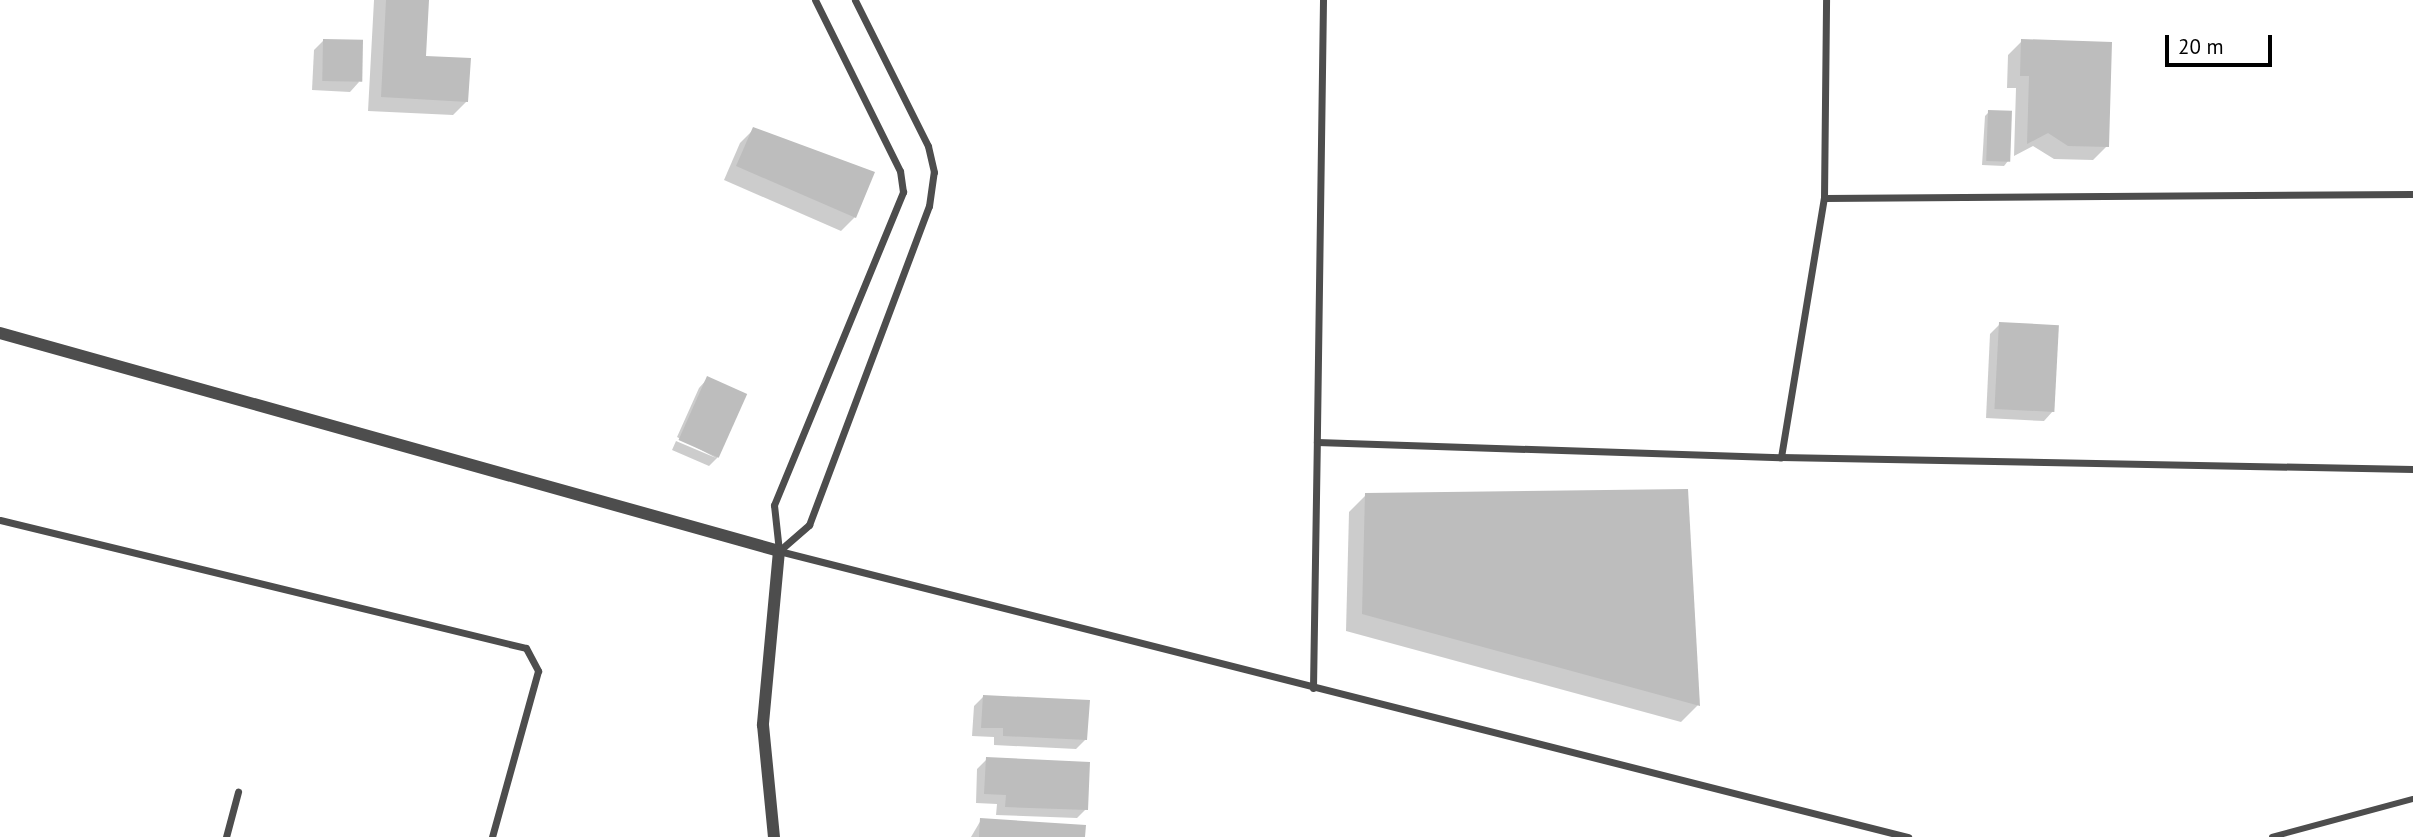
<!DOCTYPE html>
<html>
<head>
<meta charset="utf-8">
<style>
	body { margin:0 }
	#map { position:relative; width:2413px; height:837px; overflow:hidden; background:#fff; font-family:"PT Sans",sans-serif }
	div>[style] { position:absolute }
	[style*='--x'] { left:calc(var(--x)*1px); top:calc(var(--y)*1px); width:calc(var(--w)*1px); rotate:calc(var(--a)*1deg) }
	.shadow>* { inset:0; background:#0003 }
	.building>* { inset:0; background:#bdbdbd; transform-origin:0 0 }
	.pedestrian>* { height:6px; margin:-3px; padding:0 3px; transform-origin:3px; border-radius:3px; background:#4d4d4d }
	.minor>* { height:7px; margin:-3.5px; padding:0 3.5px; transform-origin:3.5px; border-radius:3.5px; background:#4d4d4d }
	.tertiary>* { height:12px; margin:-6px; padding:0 6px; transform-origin:6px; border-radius:6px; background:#4d4d4d }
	span { translate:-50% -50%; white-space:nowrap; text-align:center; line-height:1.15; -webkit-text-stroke:6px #fff; paint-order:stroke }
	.scale { position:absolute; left:2165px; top:35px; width:107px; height:32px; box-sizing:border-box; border:4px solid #000; border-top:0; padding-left:9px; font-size:21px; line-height:24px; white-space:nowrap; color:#000; -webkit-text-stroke:5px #fff; paint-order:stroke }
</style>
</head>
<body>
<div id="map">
	<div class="shadow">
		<i style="clip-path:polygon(374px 0,427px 0,424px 58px,467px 101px,453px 115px,368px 111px)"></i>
		<i style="clip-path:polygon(324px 40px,359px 82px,350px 92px,312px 90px,314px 50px)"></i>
		<i style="clip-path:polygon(2022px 41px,2107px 146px,2093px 160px,2054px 159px,2033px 146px,2014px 156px,2016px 88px,2007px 88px,2008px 55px)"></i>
		<i style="clip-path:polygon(1989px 112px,2008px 161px,2004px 166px,1982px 165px,1985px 116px)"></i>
		<i style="clip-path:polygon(754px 129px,855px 217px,841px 231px,724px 180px,740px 143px)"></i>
		<i style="clip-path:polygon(2000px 324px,2053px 411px,2044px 421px,1986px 418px,1990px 334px)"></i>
		<i style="clip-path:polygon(708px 378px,718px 457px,709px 466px,672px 450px,676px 441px,716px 458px,677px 437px,699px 388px)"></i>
		<i style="clip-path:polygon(1366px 495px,1698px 705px,1681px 722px,1346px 631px,1349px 512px)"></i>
		<i style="clip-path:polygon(983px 697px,1086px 739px,1076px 749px,994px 745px,994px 737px,972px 736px,974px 706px)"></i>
		<i style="clip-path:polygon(987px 759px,1086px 809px,1077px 818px,996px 815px,997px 804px,976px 803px,977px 769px)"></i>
		<i style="clip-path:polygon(981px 820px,1083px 837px,971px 837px)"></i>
	</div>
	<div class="building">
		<i style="clip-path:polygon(386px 0,429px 0,426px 56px,471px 58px,468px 102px,381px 97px)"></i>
		<i style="left:323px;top:39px;width:40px;height:42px;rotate:1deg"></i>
		<i style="clip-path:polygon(2021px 39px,2112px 42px,2109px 147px,2068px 146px,2048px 133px,2027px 144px,2029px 76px,2020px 76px)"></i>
		<i style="left:1988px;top:110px;width:24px;height:51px;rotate:2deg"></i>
		<i style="clip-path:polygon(753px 127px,875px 172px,856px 218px,736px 166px)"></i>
		<i style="left:1999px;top:322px;width:60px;height:87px;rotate:3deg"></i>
		<i style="left:707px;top:376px;width:44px;height:70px;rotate:24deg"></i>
		<i style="clip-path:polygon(1688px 489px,1700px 706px,1362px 614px,1365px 493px)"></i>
		<i style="clip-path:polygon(983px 695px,1090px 700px,1087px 740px,1003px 736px,1003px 728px,981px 728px)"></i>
		<i style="clip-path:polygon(986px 757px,1090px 762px,1088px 810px,1005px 807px,1006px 795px,984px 794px)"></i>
		<i style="clip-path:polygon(980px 818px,1086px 825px,1085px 837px,979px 837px)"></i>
	</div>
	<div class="pedestrian">
		<i style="--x:2272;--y:837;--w:146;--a:-15.1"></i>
	</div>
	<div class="minor">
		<i style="--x:1323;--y:0;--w:442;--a:90.8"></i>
		<i style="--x:1317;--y:442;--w:464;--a:1.9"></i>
		<i style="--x:1781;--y:457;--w:632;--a:1.09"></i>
		<i style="--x:1824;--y:198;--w:589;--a:-0.39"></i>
		<i style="--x:1781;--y:457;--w:263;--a:-80.6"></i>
		<i style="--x:1824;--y:198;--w:198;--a:-89.4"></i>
		<i style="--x:0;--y:520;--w:541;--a:13.68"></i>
		<i style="--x:526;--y:648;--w:26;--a:62"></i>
		<i style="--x:538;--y:671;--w:172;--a:105.5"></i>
		<i style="--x:779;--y:551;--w:1165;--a:14.22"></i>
		<i style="--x:779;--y:551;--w:40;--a:-41"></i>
		<i style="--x:809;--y:525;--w:341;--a:-69.4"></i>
		<i style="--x:929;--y:206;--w:34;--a:-82"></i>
		<i style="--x:934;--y:172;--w:27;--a:-103"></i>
		<i style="--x:928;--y:146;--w:163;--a:-116.6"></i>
		<i style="--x:779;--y:551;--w:46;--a:-96.2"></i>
		<i style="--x:774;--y:505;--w:339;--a:-67.6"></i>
		<i style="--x:903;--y:192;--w:21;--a:-98"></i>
		<i style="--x:900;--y:171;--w:191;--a:-116.4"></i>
		<i style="--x:1313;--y:688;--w:246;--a:-89.1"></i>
		<i style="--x:226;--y:837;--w:47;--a:-75.1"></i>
	</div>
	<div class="tertiary">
		<i style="--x:0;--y:333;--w:809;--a:15.63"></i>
		<i style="--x:779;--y:551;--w:175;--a:95.3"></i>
		<i style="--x:763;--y:725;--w:113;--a:84.4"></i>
	</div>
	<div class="scale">20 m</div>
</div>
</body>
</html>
